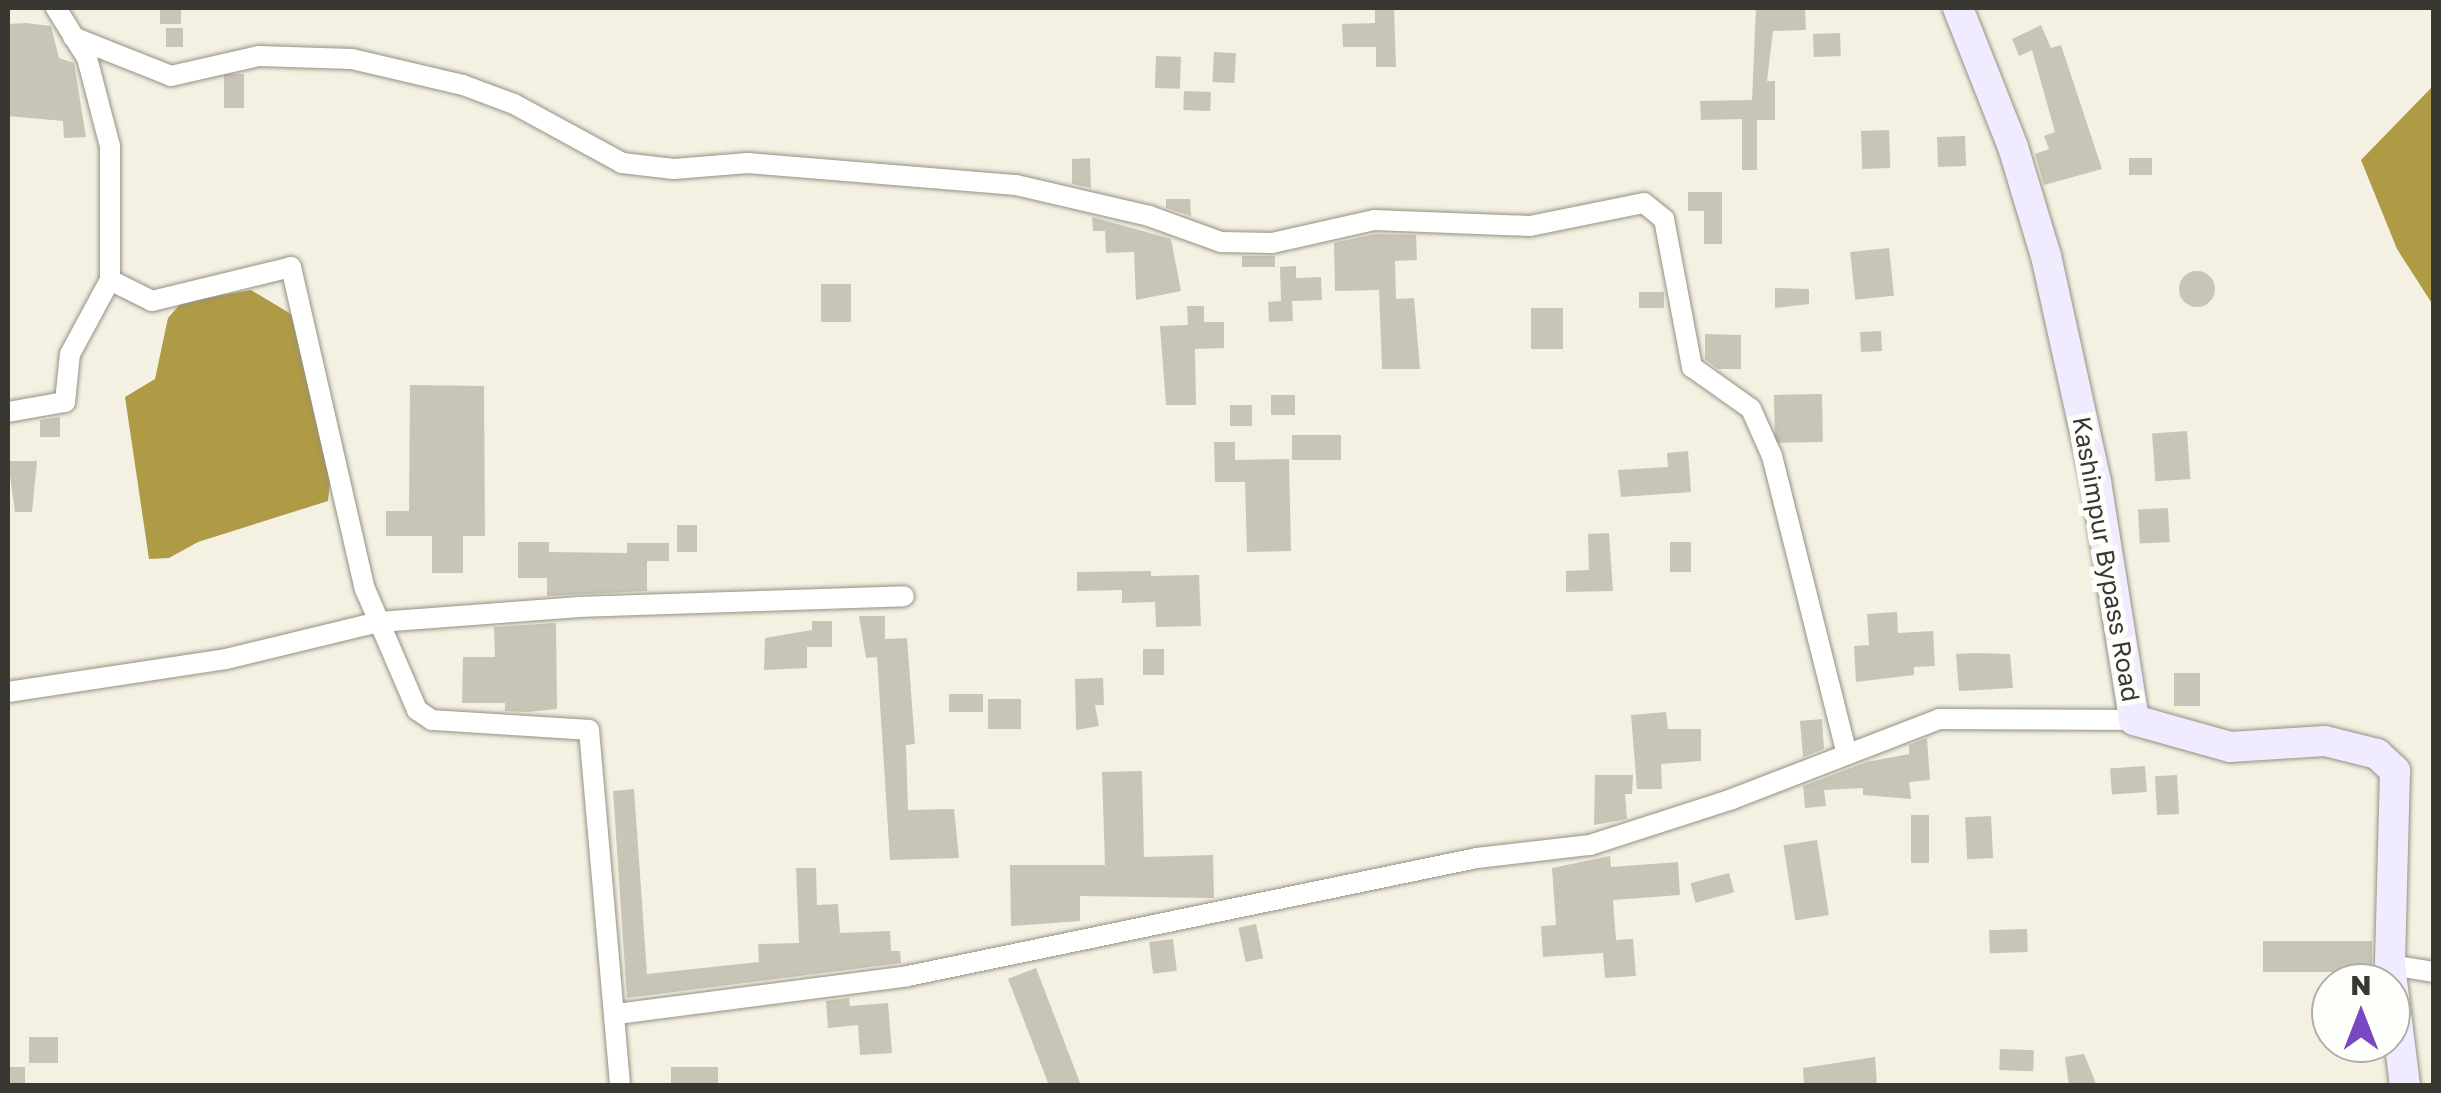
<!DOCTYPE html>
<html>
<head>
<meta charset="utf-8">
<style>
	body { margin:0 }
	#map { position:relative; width:2441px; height:1093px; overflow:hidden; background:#f4f1e2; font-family:"Golos Text",sans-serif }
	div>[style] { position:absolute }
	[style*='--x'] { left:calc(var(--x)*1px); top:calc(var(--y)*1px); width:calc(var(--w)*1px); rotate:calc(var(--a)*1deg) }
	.water>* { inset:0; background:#af9a45 }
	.building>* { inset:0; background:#c8c5b7; transform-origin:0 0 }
	.round { border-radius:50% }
	.roads { filter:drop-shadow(0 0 2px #949183) drop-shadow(0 0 2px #949183) }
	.minor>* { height:20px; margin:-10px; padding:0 10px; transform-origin:10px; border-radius:10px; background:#fff }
	.secondary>* { height:30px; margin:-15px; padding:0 15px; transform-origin:15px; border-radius:15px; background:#f1ebff }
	span { translate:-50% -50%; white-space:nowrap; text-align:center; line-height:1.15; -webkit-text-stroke:10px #fefefb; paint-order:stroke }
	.street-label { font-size:25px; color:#393732 }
	.frame { position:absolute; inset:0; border:10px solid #393732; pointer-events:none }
	.north { position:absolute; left:2311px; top:963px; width:100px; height:100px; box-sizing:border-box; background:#fefefb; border:2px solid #afaeab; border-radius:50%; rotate:0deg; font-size:28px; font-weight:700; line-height:40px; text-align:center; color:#393732 }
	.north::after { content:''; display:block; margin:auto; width:35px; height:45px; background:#7848c0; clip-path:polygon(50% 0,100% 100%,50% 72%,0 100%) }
</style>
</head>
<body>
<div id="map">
	<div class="water">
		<i style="clip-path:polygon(2433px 86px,2433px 305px,2397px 249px,2361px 160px)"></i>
		<i style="clip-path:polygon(251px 290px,291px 314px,306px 348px,330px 481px,328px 501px,198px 542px,169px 558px,149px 559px,125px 397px,155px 379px,168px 318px,182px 302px)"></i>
	</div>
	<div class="building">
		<i style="left:160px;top:8px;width:21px;height:16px"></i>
		<i style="clip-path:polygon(1375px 8px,1394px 8px,1396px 67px,1376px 67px,1376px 47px,1343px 47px,1342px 24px,1375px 23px)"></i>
		<i style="clip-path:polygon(1756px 8px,1805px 8px,1806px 30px,1773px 31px,1767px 81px,1775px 81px,1775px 120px,1757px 120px,1757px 170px,1742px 170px,1742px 119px,1701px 120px,1700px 101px,1752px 100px)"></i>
		<i style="clip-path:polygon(26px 23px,51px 26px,59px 58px,74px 63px,86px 137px,64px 138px,63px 121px,8px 116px,8px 24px)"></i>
		<i style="clip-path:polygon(2041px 25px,2051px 48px,2061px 45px,2102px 169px,2044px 185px,2035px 154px,2049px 149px,2044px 136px,2055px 132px,2032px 50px,2019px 56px,2012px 39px)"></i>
		<i style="left:166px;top:28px;width:17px;height:19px"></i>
		<i style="left:1840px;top:33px;width:23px;height:27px;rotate:88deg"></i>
		<i style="left:1214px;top:52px;width:22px;height:30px;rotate:3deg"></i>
		<i style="left:1156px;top:56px;width:25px;height:32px;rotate:2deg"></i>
		<i style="left:244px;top:74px;width:34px;height:20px;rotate:90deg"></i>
		<i style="left:1184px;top:91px;width:27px;height:19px;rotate:2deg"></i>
		<i style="left:1889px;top:130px;width:38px;height:28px;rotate:88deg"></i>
		<i style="left:1965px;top:136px;width:30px;height:28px;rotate:88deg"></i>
		<i style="clip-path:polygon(1090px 158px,1091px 188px,1072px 184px,1072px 159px)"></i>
		<i style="left:2129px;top:158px;width:23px;height:17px"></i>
		<i style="clip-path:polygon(1688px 192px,1722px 192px,1722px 244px,1704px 244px,1704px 211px,1688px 211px)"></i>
		<i style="clip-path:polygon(1166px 199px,1190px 199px,1191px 216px,1166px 208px)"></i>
		<i style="clip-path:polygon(1092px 217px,1171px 239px,1181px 291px,1136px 300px,1134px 252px,1106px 253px,1105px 231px,1093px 231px)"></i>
		<i style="clip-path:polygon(1375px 234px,1416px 235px,1417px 260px,1395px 261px,1396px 299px,1414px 298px,1420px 369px,1382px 369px,1379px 290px,1335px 291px,1334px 243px)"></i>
		<i style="left:1889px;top:248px;width:48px;height:39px;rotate:84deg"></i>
		<i style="left:1242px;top:256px;width:33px;height:11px"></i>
		<i style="clip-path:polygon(1296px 266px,1296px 278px,1321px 277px,1322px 300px,1292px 301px,1293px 321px,1269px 322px,1268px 302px,1281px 301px,1280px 267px)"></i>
		<i class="round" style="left:2179px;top:271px;width:36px;height:36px"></i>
		<i style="left:821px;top:284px;width:30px;height:38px"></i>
		<i style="clip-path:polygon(1775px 288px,1809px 289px,1809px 304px,1775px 308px)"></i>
		<i style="left:1639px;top:292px;width:25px;height:16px"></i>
		<i style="clip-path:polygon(1187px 306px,1204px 306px,1204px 322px,1224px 322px,1224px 348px,1195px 349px,1196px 405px,1166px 405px,1160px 326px,1188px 325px)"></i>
		<i style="left:1531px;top:308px;width:32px;height:41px"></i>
		<i style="left:1881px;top:331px;width:20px;height:21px;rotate:87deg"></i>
		<i style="clip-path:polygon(1705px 334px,1741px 335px,1741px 369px,1718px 369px,1705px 359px)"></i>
		<i style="clip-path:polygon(410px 385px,484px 386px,485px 536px,463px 536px,463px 573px,432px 573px,432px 536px,386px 536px,386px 511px,409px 511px)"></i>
		<i style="left:1822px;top:394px;width:48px;height:48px;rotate:89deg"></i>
		<i style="left:1295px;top:395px;width:20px;height:24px;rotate:90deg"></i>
		<i style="left:1252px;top:405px;width:21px;height:22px;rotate:90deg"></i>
		<i style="clip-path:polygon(60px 417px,60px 437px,40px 437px,40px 420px)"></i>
		<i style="left:2187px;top:431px;width:48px;height:35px;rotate:86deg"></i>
		<i style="left:1341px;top:435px;width:25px;height:49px;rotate:90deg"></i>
		<i style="clip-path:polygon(1214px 442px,1235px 442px,1235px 460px,1289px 459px,1291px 551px,1247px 552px,1245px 482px,1215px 482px)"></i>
		<i style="clip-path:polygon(1688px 451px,1691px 492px,1621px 497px,1618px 470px,1668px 467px,1667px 453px)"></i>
		<i style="clip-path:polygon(8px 461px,37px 461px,32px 512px,15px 512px)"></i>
		<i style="left:2168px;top:508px;width:34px;height:30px;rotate:87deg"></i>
		<i style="left:677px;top:525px;width:20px;height:27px"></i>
		<i style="clip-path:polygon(1609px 533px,1613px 591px,1566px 592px,1566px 571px,1589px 570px,1588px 534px)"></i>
		<i style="clip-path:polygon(518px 542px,549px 542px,549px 552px,627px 553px,627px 543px,669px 543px,669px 561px,647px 561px,647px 591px,547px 596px,547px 578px,518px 578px)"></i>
		<i style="left:1670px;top:542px;width:21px;height:30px"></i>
		<i style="clip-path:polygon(1151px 571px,1151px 576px,1199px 575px,1201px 626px,1156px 627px,1155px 602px,1122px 603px,1122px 590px,1077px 591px,1077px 572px)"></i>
		<i style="clip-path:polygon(1897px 612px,1898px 633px,1933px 631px,1935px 666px,1914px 667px,1914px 675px,1856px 682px,1854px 646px,1869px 645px,1867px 614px)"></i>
		<i style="clip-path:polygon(859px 616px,885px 616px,885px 639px,907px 638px,915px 744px,906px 745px,908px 810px,954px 809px,959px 858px,890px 860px,877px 657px,866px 658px)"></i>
		<i style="clip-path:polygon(812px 621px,832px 621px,832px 647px,807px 647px,807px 668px,764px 670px,765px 638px,812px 630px)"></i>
		<i style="clip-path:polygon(556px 623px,557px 709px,527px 712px,505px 711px,505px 703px,462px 703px,463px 657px,495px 657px,494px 627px)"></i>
		<i style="left:1164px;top:649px;width:26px;height:21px;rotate:90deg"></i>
		<i style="clip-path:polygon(1976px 653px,2010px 654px,2013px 688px,1959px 691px,1956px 654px)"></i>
		<i style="left:2174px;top:673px;width:26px;height:33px"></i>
		<i style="clip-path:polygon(1103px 678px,1104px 705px,1095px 705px,1099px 726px,1076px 730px,1075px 679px)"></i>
		<i style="left:983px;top:694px;width:18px;height:34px;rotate:90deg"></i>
		<i style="left:988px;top:699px;width:33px;height:30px"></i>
		<i style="clip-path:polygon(1666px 712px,1668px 729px,1701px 729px,1701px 761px,1661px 764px,1662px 789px,1637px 789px,1631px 715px)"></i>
		<i style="clip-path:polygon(1822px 719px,1824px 749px,1803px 757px,1800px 721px)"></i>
		<i style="clip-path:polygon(1927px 738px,1930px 780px,1909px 782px,1911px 799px,1863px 795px,1863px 788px,1824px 790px,1826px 806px,1805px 808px,1803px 786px,1867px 762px,1909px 754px,1909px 745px)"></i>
		<i style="left:2145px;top:766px;width:26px;height:35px;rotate:86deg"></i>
		<i style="clip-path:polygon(1142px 771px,1144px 857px,1213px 855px,1214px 898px,1080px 896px,1080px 921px,1011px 926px,1010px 865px,1105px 865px,1102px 772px)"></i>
		<i style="clip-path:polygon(1595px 775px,1633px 775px,1632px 794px,1625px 794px,1627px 819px,1594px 825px)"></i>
		<i style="left:2177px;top:775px;width:39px;height:22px;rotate:87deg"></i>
		<i style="clip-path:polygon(634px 789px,647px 974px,759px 962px,758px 944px,799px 943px,796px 868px,816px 868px,817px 905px,838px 904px,840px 933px,890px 931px,891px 951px,900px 951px,901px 963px,627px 998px,613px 791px)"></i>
		<i style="left:1911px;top:815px;width:18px;height:48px"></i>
		<i style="left:1991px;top:816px;width:42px;height:26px;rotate:87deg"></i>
		<i style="left:1817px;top:840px;width:76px;height:34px;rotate:81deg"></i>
		<i style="clip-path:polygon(1610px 856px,1611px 867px,1678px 862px,1680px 895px,1613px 900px,1616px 940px,1633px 939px,1636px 976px,1605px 978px,1603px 953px,1543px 957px,1541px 926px,1556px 925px,1552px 868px)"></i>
		<i style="left:1729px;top:873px;width:20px;height:40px;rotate:75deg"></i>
		<i style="left:1256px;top:924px;width:35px;height:18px;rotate:78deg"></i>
		<i style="left:2027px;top:929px;width:23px;height:38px;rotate:88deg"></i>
		<i style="left:1173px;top:939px;width:32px;height:24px;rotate:83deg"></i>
		<i style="left:2372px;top:941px;width:31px;height:109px;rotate:90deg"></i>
		<i style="left:1036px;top:968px;width:126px;height:30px;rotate:69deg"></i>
		<i style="clip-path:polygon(849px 998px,850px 1006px,888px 1003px,892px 1053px,860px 1055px,858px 1025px,828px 1028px,826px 1001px)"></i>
		<i style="left:29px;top:1037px;width:29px;height:26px"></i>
		<i style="left:2000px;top:1049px;width:34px;height:21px;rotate:2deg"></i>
		<i style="clip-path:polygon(2084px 1054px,2097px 1086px,2069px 1086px,2065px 1057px)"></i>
		<i style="clip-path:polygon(1875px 1057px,1877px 1086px,1804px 1086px,1803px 1068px)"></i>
		<i style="left:25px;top:1067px;width:19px;height:17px;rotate:90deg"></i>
		<i style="left:718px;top:1067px;width:19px;height:47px;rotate:90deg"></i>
	</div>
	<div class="roads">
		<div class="minor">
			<i style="--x:56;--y:8;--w:59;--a:58.2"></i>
			<i style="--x:87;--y:58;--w:91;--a:75.4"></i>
			<i style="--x:110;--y:146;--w:134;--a:90"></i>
			<i style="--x:110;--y:280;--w:47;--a:26.6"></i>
			<i style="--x:152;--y:301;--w:143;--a:-13.7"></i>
			<i style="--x:291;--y:267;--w:330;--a:77.1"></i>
			<i style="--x:365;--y:589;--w:132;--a:66.7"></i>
			<i style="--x:417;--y:710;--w:18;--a:34"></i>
			<i style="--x:432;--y:720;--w:157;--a:3.6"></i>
			<i style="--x:589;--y:730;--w:357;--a:85"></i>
			<i style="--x:73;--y:37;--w:105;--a:21.7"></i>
			<i style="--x:171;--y:76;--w:90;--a:-12.8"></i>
			<i style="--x:259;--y:56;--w:93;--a:1.8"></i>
			<i style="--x:352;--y:59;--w:114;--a:13.2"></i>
			<i style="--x:463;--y:85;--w:54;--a:20.4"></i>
			<i style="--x:514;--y:104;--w:123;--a:28.6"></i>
			<i style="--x:622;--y:163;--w:52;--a:6.6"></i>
			<i style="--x:674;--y:169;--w:74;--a:-4.6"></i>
			<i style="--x:748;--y:163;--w:269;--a:4.7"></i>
			<i style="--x:1016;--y:185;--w:137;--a:13.1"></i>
			<i style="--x:1149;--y:216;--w:77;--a:19.9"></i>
			<i style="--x:1221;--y:242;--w:51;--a:1.1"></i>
			<i style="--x:1272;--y:243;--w:105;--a:-12.7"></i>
			<i style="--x:1374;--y:220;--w:156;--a:2.2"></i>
			<i style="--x:1530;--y:226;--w:116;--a:-11.4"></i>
			<i style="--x:1644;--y:203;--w:26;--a:39"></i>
			<i style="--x:1664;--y:219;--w:151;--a:79.3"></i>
			<i style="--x:1692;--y:367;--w:72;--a:35.4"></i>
			<i style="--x:1751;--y:409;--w:51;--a:65.9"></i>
			<i style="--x:1772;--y:456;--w:304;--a:75.9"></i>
			<i style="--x:8;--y:412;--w:58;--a:-10"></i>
			<i style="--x:65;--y:402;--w:48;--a:-84.1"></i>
			<i style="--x:70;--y:354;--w:84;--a:-61.6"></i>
			<i style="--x:8;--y:692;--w:220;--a:-8.6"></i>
			<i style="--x:226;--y:659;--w:157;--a:-13.6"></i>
			<i style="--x:379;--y:622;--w:201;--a:-4.3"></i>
			<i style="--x:579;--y:607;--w:325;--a:-1.9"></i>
			<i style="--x:2390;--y:965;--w:45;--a:9"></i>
			<i style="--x:617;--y:1014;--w:293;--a:-7.4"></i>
			<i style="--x:908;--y:976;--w:581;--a:-11.72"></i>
			<i style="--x:1477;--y:858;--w:114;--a:-6.6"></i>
			<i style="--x:1590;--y:845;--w:149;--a:-17.9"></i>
			<i style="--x:1732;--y:799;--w:222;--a:-21.1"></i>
			<i style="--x:1939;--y:719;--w:195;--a:0.3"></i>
		</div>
		<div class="secondary">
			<i style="--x:1958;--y:8;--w:149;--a:68.4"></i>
			<i style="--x:2013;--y:147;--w:114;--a:73.2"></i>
			<i style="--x:2046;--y:256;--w:231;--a:77.5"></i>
			<i style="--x:2096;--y:482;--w:241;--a:80.9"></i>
			<i style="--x:2134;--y:720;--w:100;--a:15.7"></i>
			<i style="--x:2230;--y:747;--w:95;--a:-3.6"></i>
			<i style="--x:2325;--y:741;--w:54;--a:14"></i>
			<i style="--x:2377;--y:754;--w:25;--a:43"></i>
			<i style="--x:2395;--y:771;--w:194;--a:91.5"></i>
			<i style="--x:2390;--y:965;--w:122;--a:82.9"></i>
		</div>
	</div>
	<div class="street-label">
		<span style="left:2106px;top:559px;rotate:80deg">Kashimpur Bypass Road</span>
	</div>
	<div class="frame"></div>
	<div class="north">N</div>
</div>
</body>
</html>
